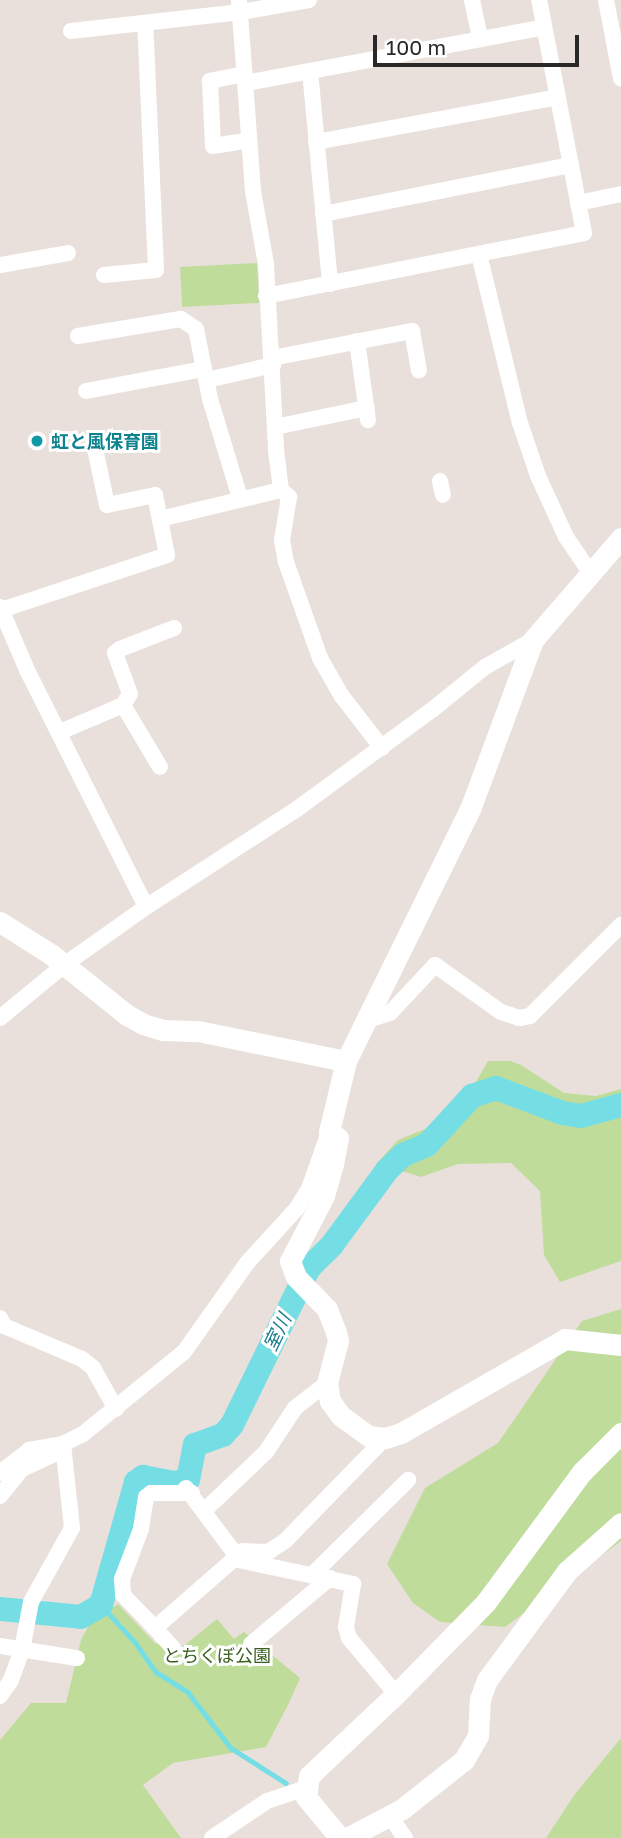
<!DOCTYPE html>
<html>
<head>
<meta charset="utf-8">
<style>
	body { margin:0 }
	#map { position:relative; width:621px; height:1838px; overflow:hidden; background:#eae0db; font-family:"Golos Text","Noto Sans JP",sans-serif }
	div>[style] { position:absolute }
	[style*='--x'] { left:calc(var(--x)*1px); top:calc(var(--y)*1px); width:calc(var(--w)*1px); rotate:calc(var(--a)*1deg) }
	.green>* { inset:0; background:#bfdc9b; transform-origin:0 0 }
	.stream>* { height:4.5px; margin:-2.25px; padding:0 2.25px; transform-origin:2.25px; border-radius:2.25px; background:#75dee4 }
	.river>* { height:24px; margin:-12px; padding:0 12px; transform-origin:12px; border-radius:12px; background:#75dee4 }
	.street>* { height:16px; margin:-8px; padding:0 8px; transform-origin:8px; border-radius:8px; background:#fff }
	.secondary>* { height:21px; margin:-10.5px; padding:0 10.5px; transform-origin:10.5px; border-radius:10.5px; background:#fff }
	.dots>* { width:19px; height:19px; translate:-50% -50%; box-sizing:border-box; border:4px solid #fff; border-radius:50% }
	span { translate:-50% -50%; white-space:nowrap; text-align:center; line-height:1.15; -webkit-text-stroke:6px #fff; paint-order:stroke }
	.culture-label { font-size:18px; color:#0d838f; font-weight:700 }
	.left { translate:0 -50%; text-align:left }
	.park-label { font-size:18px; color:#395f1f }
	.water-label { font-size:19px; color:#177d8d; font-style:italic }
	.scale { position:absolute; left:373px; top:35px; width:206px; height:32px; box-sizing:border-box; border:4px solid #282828; border-top:0; padding-left:9px; font-size:21px; line-height:24px; white-space:nowrap; color:#282828; -webkit-text-stroke:5px #fff; paint-order:stroke }
</style>
</head>
<body>
<div id="map">
	<div class="green">
		<i style="left:257px;top:263px;width:40px;height:77px;rotate:87deg"></i>
		<i style="clip-path:polygon(488px 1061px,510px 1061px,521px 1065px,564px 1093px,596px 1096px,621px 1089px,621px 1261px,560px 1282px,544px 1255px,540px 1191px,511px 1163px,458px 1164px,421px 1177px,377px 1163px,398px 1140px,430px 1127px,474px 1085px)"></i>
		<i style="clip-path:polygon(621px 1309px,621px 1541px,505px 1627px,440px 1622px,413px 1603px,387px 1564px,425px 1488px,498px 1443px,582px 1321px)"></i>
		<i style="clip-path:polygon(118px 1604px,155px 1643px,184px 1653px,181px 1648px,217px 1619px,234px 1639px,244px 1632px,300px 1678px,289px 1703px,266px 1747px,173px 1763px,143px 1785px,181px 1838px,0 1838px,0 1740px,31px 1703px,66px 1703px,81px 1640px,90px 1623px)"></i>
		<i style="clip-path:polygon(621px 1738px,621px 1838px,546px 1838px,575px 1794px)"></i>
	</div>
	<div class="stream">
		<i style="--x:101;--y:1605;--w:50;--a:47.4"></i>
		<i style="--x:135;--y:1642;--w:37;--a:55"></i>
		<i style="--x:156;--y:1672;--w:38;--a:32"></i>
		<i style="--x:188;--y:1692;--w:71;--a:52.5"></i>
		<i style="--x:231;--y:1748;--w:65;--a:32.5"></i>
	</div>
	<div class="river">
		<i style="--x:0;--y:1609;--w:81;--a:5.6"></i>
		<i style="--x:81;--y:1617;--w:23;--a:-31"></i>
		<i style="--x:101;--y:1605;--w:128;--a:-74.1"></i>
		<i style="--x:136;--y:1482;--w:9;--a:-36"></i>
		<i style="--x:143;--y:1477;--w:33;--a:11"></i>
		<i style="--x:175;--y:1483;--w:13;--a:-13"></i>
		<i style="--x:188;--y:1480;--w:36;--a:-79"></i>
		<i style="--x:195;--y:1445;--w:30;--a:-20"></i>
		<i style="--x:223;--y:1435;--w:13;--a:-48"></i>
		<i style="--x:232;--y:1425;--w:175;--a:-63.9"></i>
		<i style="--x:309;--y:1268;--w:33;--a:-45"></i>
		<i style="--x:332;--y:1245;--w:93;--a:-53.7"></i>
		<i style="--x:387;--y:1170;--w:22;--a:-43"></i>
		<i style="--x:403;--y:1155;--w:26;--a:-23"></i>
		<i style="--x:427;--y:1145;--w:67;--a:-47.4"></i>
		<i style="--x:472;--y:1096;--w:25;--a:-18"></i>
		<i style="--x:496;--y:1088;--w:71;--a:20.7"></i>
		<i style="--x:562;--y:1113;--w:19;--a:9"></i>
		<i style="--x:581;--y:1116;--w:41;--a:-15.4"></i>
	</div>
	<div class="street">
		<i style="--x:239;--y:0;--w:192;--a:85.8"></i>
		<i style="--x:253;--y:191;--w:74;--a:79.9"></i>
		<i style="--x:266;--y:264;--w:186;--a:86.9"></i>
		<i style="--x:276;--y:450;--w:40;--a:82.9"></i>
		<i style="--x:281;--y:490;--w:11;--a:41"></i>
		<i style="--x:289;--y:497;--w:44;--a:99.2"></i>
		<i style="--x:282;--y:540;--w:22;--a:80"></i>
		<i style="--x:286;--y:562;--w:102;--a:70.5"></i>
		<i style="--x:320;--y:658;--w:43;--a:60.4"></i>
		<i style="--x:341;--y:695;--w:67;--a:52.3"></i>
		<i style="--x:472;--y:0;--w:40;--a:78"></i>
		<i style="--x:606;--y:0;--w:80;--a:79.2"></i>
		<i style="--x:71;--y:31;--w:171;--a:-6.4"></i>
		<i style="--x:241;--y:12;--w:69;--a:-10"></i>
		<i style="--x:310;--y:71;--w:214;--a:84.6"></i>
		<i style="--x:245;--y:74;--w:36;--a:169"></i>
		<i style="--x:210;--y:81;--w:65;--a:87.4"></i>
		<i style="--x:213;--y:146;--w:36;--a:-9"></i>
		<i style="--x:246;--y:83;--w:303;--a:-10.6"></i>
		<i style="--x:316;--y:142;--w:246;--a:-10.5"></i>
		<i style="--x:578;--y:203;--w:44;--a:-11.8"></i>
		<i style="--x:323;--y:214;--w:253;--a:-11.2"></i>
		<i style="--x:479;--y:254;--w:174;--a:76.4"></i>
		<i style="--x:520;--y:423;--w:56;--a:71.2"></i>
		<i style="--x:538;--y:476;--w:67;--a:65.3"></i>
		<i style="--x:566;--y:537;--w:42;--a:55.6"></i>
		<i style="--x:0;--y:265;--w:69;--a:-10"></i>
		<i style="--x:104;--y:275;--w:52;--a:-5.5"></i>
		<i style="--x:156;--y:270;--w:247;--a:-92.5"></i>
		<i style="--x:266;--y:296;--w:324;--a:-11.2"></i>
		<i style="--x:584;--y:233;--w:237;--a:-100.9"></i>
		<i style="--x:78;--y:336;--w:104;--a:-9.4"></i>
		<i style="--x:181;--y:319;--w:18;--a:34"></i>
		<i style="--x:196;--y:329;--w:71;--a:78.7"></i>
		<i style="--x:210;--y:399;--w:103;--a:73.1"></i>
		<i style="--x:357;--y:341;--w:80;--a:82.1"></i>
		<i style="--x:272;--y:358;--w:143;--a:-10.9"></i>
		<i style="--x:412;--y:331;--w:40;--a:80"></i>
		<i style="--x:207;--y:380;--w:68;--a:-12.8"></i>
		<i style="--x:86;--y:391;--w:120;--a:-10.6"></i>
		<i style="--x:275;--y:427;--w:94;--a:-11.7"></i>
		<i style="--x:440;--y:481;--w:14;--a:78"></i>
		<i style="--x:160;--y:519;--w:124;--a:-13.5"></i>
		<i style="--x:0;--y:607;--w:69;--a:66.8"></i>
		<i style="--x:27;--y:670;--w:265;--a:63.3"></i>
		<i style="--x:1;--y:610;--w:175;--a:-18.3"></i>
		<i style="--x:167;--y:555;--w:61;--a:-101.3"></i>
		<i style="--x:155;--y:495;--w:49;--a:168.2"></i>
		<i style="--x:107;--y:505;--w:67;--a:-102"></i>
		<i style="--x:123;--y:705;--w:13;--a:-58"></i>
		<i style="--x:130;--y:694;--w:44;--a:-110.1"></i>
		<i style="--x:115;--y:653;--w:6;--a:-39"></i>
		<i style="--x:120;--y:649;--w:58;--a:-21.3"></i>
		<i style="--x:60;--y:732;--w:69;--a:-23.2"></i>
		<i style="--x:123;--y:705;--w:72;--a:59.2"></i>
		<i style="--x:0;--y:1018;--w:83;--a:-39.6"></i>
		<i style="--x:64;--y:965;--w:100;--a:-35.3"></i>
		<i style="--x:146;--y:907;--w:180;--a:-33"></i>
		<i style="--x:297;--y:809;--w:167;--a:-36.3"></i>
		<i style="--x:432;--y:710;--w:68;--a:-39.1"></i>
		<i style="--x:485;--y:667;--w:55;--a:-29.4"></i>
		<i style="--x:368;--y:1020;--w:23;--a:-18"></i>
		<i style="--x:390;--y:1013;--w:66;--a:-46.8"></i>
		<i style="--x:435;--y:965;--w:81;--a:35.5"></i>
		<i style="--x:501;--y:1012;--w:19;--a:18"></i>
		<i style="--x:519;--y:1018;--w:11;--a:-10"></i>
		<i style="--x:530;--y:1016;--w:129;--a:-45"></i>
		<i style="--x:0;--y:1318;--w:9;--a:63"></i>
		<i style="--x:4;--y:1326;--w:85;--a:22.9"></i>
		<i style="--x:82;--y:1359;--w:14;--a:39"></i>
		<i style="--x:93;--y:1368;--w:47;--a:60.7"></i>
		<i style="--x:0;--y:1473;--w:37;--a:-38"></i>
		<i style="--x:29;--y:1450;--w:35;--a:-10"></i>
		<i style="--x:63;--y:1444;--w:22;--a:-27"></i>
		<i style="--x:83;--y:1434;--w:130;--a:-39.1"></i>
		<i style="--x:184;--y:1352;--w:109;--a:-54.7"></i>
		<i style="--x:247;--y:1263;--w:74;--a:-47.7"></i>
		<i style="--x:297;--y:1208;--w:22;--a:-58"></i>
		<i style="--x:309;--y:1189;--w:60;--a:-70.7"></i>
		<i style="--x:186;--y:1488;--w:79;--a:53.3"></i>
		<i style="--x:233;--y:1551;--w:8;--a:83"></i>
		<i style="--x:234;--y:1559;--w:122;--a:11.9"></i>
		<i style="--x:353;--y:1584;--w:44;--a:99.2"></i>
		<i style="--x:346;--y:1627;--w:11;--a:75"></i>
		<i style="--x:349;--y:1638;--w:73;--a:50"></i>
		<i style="--x:192;--y:1493;--w:41;--a:180"></i>
		<i style="--x:151;--y:1493;--w:6;--a:141"></i>
		<i style="--x:146;--y:1497;--w:32;--a:99"></i>
		<i style="--x:141;--y:1529;--w:53;--a:110.8"></i>
		<i style="--x:122;--y:1579;--w:16;--a:86"></i>
		<i style="--x:123;--y:1595;--w:46;--a:45.9"></i>
		<i style="--x:155;--y:1628;--w:105;--a:-41.1"></i>
		<i style="--x:0;--y:1496;--w:35;--a:-51"></i>
		<i style="--x:22;--y:1469;--w:43;--a:-24.8"></i>
		<i style="--x:205;--y:1510;--w:84;--a:-43.6"></i>
		<i style="--x:266;--y:1452;--w:53;--a:-56.6"></i>
		<i style="--x:295;--y:1408;--w:41;--a:-38"></i>
		<i style="--x:242;--y:1551;--w:26;--a:2"></i>
		<i style="--x:268;--y:1552;--w:20;--a:-33"></i>
		<i style="--x:285;--y:1541;--w:144;--a:-45.8"></i>
		<i style="--x:313;--y:1574;--w:134;--a:-44.7"></i>
		<i style="--x:155;--y:1628;--w:27;--a:48"></i>
		<i style="--x:251;--y:1644;--w:103;--a:-39.9"></i>
		<i style="--x:0;--y:1646;--w:78;--a:8.9"></i>
		<i style="--x:0;--y:1696;--w:19;--a:-55"></i>
		<i style="--x:11;--y:1680;--w:32;--a:-70"></i>
		<i style="--x:22;--y:1650;--w:49;--a:-79.4"></i>
		<i style="--x:31;--y:1602;--w:85;--a:-61"></i>
		<i style="--x:72;--y:1528;--w:84;--a:-96.1"></i>
		<i style="--x:389;--y:1815;--w:28;--a:55"></i>
		<i style="--x:212;--y:1838;--w:66;--a:-33.9"></i>
		<i style="--x:267;--y:1801;--w:41;--a:-18.4"></i>
	</div>
	<div class="secondary">
		<i style="--x:621;--y:538;--w:135;--a:130.8"></i>
		<i style="--x:533;--y:640;--w:180;--a:110.4"></i>
		<i style="--x:470;--y:809;--w:281;--a:116.2"></i>
		<i style="--x:346;--y:1061;--w:73;--a:103.5"></i>
		<i style="--x:329;--y:1132;--w:11;--a:34"></i>
		<i style="--x:338;--y:1138;--w:26;--a:101"></i>
		<i style="--x:333;--y:1164;--w:33;--a:106"></i>
		<i style="--x:324;--y:1196;--w:73;--a:117.6"></i>
		<i style="--x:290;--y:1261;--w:17;--a:69"></i>
		<i style="--x:296;--y:1277;--w:45;--a:45.9"></i>
		<i style="--x:327;--y:1309;--w:25;--a:69"></i>
		<i style="--x:336;--y:1332;--w:9;--a:77"></i>
		<i style="--x:338;--y:1341;--w:43;--a:104.7"></i>
		<i style="--x:327;--y:1383;--w:18;--a:81"></i>
		<i style="--x:330;--y:1401;--w:19;--a:54"></i>
		<i style="--x:341;--y:1416;--w:34;--a:36"></i>
		<i style="--x:369;--y:1436;--w:16;--a:7"></i>
		<i style="--x:385;--y:1438;--w:17;--a:-17"></i>
		<i style="--x:401;--y:1433;--w:189;--a:-29.8"></i>
		<i style="--x:565;--y:1339;--w:56;--a:6.1"></i>
		<i style="--x:0;--y:922;--w:62;--a:32.4"></i>
		<i style="--x:52;--y:955;--w:96;--a:38.7"></i>
		<i style="--x:127;--y:1015;--w:18;--a:29"></i>
		<i style="--x:143;--y:1024;--w:21;--a:17"></i>
		<i style="--x:163;--y:1030;--w:35;--a:2"></i>
		<i style="--x:198;--y:1031;--w:151;--a:11.5"></i>
		<i style="--x:340;--y:1838;--w:53;--a:-129.7"></i>
		<i style="--x:306;--y:1797;--w:21;--a:-82"></i>
		<i style="--x:309;--y:1776;--w:120;--a:-43.3"></i>
		<i style="--x:396;--y:1694;--w:129;--a:-45.6"></i>
		<i style="--x:486;--y:1602;--w:162;--a:-53.6"></i>
		<i style="--x:582;--y:1472;--w:55;--a:-45"></i>
		<i style="--x:347;--y:1838;--w:62;--a:-27.8"></i>
		<i style="--x:402;--y:1809;--w:79;--a:-38.3"></i>
		<i style="--x:464;--y:1760;--w:28;--a:-60"></i>
		<i style="--x:478;--y:1736;--w:37;--a:-87"></i>
		<i style="--x:480;--y:1699;--w:20;--a:-70"></i>
		<i style="--x:487;--y:1680;--w:135;--a:-53.7"></i>
		<i style="--x:567;--y:1571;--w:72;--a:-41.6"></i>
	</div>
	<div class="dots">
		<i style="left:37px;top:441px;background:#0f9aa8"></i>
	</div>
	<div class="culture-label">
		<span class="left" style="left:51px;top:441px">虹と風保育園</span>
	</div>
	<div class="park-label">
		<span style="left:217px;top:1655px">とちくぼ公園</span>
	</div>
	<div class="water-label">
		<span style="left:277px;top:1332px;rotate:-64deg">室川</span>
	</div>
	<div class="scale">100 m</div>
</div>
</body>
</html>
